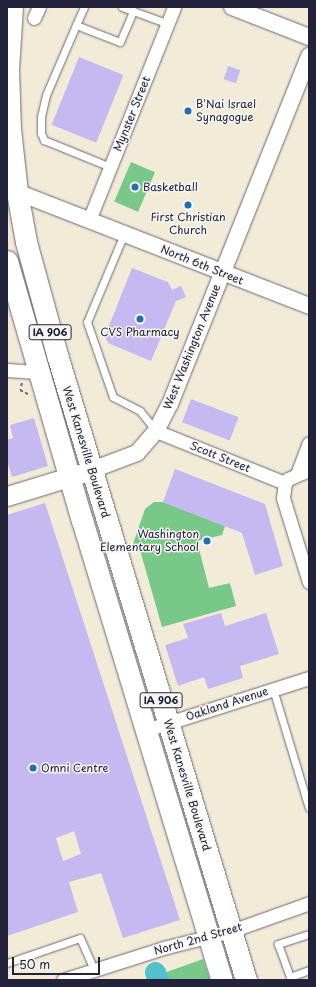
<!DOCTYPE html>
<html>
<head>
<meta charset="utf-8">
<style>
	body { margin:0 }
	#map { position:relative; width:316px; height:987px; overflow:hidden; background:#f2ebd8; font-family:"Playpen Sans",sans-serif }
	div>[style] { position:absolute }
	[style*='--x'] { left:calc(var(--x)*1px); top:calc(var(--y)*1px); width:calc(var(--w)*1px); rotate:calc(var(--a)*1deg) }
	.green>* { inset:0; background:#77c889; transform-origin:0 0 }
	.river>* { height:21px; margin:-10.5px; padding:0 10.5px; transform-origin:10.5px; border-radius:10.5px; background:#53c1cb }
	.building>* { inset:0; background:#c6b9f2; transform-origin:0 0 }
	.path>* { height:2px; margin-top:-1px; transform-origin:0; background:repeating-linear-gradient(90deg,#6b6872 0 3px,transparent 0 6px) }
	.roads { filter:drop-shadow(0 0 1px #6b6872) drop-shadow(0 0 1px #6b6872) }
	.service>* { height:7px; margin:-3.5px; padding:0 3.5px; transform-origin:3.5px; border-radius:3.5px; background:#fff }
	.minor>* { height:13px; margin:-6.5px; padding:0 6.5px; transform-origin:6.5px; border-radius:6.5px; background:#fff }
	.tertiary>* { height:16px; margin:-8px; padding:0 8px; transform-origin:8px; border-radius:8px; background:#fff }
	.secondary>* { height:19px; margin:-9.5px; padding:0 9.5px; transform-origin:9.5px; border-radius:9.5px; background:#fff }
	.primary>* { height:21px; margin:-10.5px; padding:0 10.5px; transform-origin:10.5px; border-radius:10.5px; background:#fff }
	.dots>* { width:11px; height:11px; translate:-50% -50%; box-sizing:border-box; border:2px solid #f6f6f2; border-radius:50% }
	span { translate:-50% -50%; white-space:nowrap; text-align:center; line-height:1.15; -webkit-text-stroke:3px #f6f6f2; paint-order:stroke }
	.shield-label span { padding:1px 3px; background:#f6f6f2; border:1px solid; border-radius:3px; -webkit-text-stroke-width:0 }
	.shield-label { font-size:10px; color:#22223b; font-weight:700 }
	.poi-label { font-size:11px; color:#22223b }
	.left { translate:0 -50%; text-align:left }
	.right { translate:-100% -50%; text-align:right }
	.street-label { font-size:11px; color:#22223b }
	.frame { position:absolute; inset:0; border:8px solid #22223b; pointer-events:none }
	.scale { position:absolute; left:12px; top:957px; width:88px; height:18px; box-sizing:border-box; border:2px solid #22223b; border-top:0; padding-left:5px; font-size:12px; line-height:14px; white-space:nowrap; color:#22223b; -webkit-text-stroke:3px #f6f6f2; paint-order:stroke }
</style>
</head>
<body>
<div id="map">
	<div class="green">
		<i style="left:131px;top:162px;width:26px;height:43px;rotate:23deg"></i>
		<i style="clip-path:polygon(154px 502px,163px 502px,225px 526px,222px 535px,197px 541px,209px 588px,230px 583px,236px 606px,162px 627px,140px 550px,132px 547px,145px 509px)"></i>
		<i style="clip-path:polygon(203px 959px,210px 980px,150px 980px,150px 978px)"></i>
	</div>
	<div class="river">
		<i style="--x:155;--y:972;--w:9;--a:69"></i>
	</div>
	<div class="building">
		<i style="left:79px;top:57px;width:48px;height:73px;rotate:22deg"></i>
		<i style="left:228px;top:66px;width:13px;height:14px;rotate:18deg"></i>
		<i style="clip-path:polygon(132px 268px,168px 282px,172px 290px,181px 286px,186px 297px,176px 301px,151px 361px,108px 343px,105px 336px)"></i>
		<i style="left:191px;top:399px;width:51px;height:25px;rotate:21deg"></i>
		<i style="clip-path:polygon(34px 418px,48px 466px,12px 477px,7px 461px,7px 440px,13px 438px,10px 425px)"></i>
		<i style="clip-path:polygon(175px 469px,265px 504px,283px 566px,255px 575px,242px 533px,163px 502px)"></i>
		<i style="clip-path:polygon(evenodd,45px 503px,180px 920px,123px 938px,101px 873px,69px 882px,78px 912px,7px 936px,7px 515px,45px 503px,74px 831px,81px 854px,63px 861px,56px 838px,74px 831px)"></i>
		<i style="clip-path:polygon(221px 613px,225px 626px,266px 613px,279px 654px,240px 666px,243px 678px,208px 689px,204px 677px,178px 686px,165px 645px,188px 638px,183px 624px)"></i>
	</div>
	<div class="path">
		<i style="--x:22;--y:383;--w:7;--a:106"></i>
		<i style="--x:20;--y:390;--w:9;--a:27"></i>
	</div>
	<div class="roads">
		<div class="service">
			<i style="--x:84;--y:7;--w:20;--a:114"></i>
			<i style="--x:76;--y:25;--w:47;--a:21.1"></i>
			<i style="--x:120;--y:42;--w:34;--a:-67"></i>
			<i style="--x:133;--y:11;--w:37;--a:20"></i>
			<i style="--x:122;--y:7;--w:12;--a:20"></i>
			<i style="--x:76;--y:25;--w:76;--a:113.2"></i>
			<i style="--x:46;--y:95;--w:22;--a:103"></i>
			<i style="--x:41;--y:116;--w:17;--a:90"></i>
			<i style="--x:41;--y:133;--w:8;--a:67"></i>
			<i style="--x:44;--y:140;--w:71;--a:22.2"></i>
			<i style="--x:124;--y:234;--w:95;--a:112.8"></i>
			<i style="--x:87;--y:322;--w:79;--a:70.9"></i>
			<i style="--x:113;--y:397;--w:30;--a:27"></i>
			<i style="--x:140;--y:411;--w:26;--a:51"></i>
			<i style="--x:273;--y:689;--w:124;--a:73.2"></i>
			<i style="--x:309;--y:934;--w:33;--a:162"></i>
			<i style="--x:278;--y:944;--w:35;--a:70"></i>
			<i style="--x:290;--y:977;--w:20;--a:-20"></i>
			<i style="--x:7;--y:963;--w:77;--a:-18.9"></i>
			<i style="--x:80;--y:938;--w:35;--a:66"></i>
		</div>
		<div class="minor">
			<i style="--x:34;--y:18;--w:12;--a:-66"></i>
			<i style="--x:89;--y:220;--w:229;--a:-68.2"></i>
			<i style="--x:7;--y:370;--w:32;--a:4"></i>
			<i style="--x:156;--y:431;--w:139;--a:22"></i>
			<i style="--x:309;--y:470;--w:23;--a:157"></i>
			<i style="--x:288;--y:479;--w:5;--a:127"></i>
			<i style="--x:285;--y:483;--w:15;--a:98"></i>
			<i style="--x:283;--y:498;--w:88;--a:72.8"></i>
			<i style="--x:297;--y:474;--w:33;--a:-69"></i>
			<i style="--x:146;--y:730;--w:171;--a:-17.7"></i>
			<i style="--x:63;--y:980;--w:105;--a:-17.7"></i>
			<i style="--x:163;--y:948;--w:70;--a:-14"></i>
			<i style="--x:231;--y:931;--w:83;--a:-19.7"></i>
		</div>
		<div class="tertiary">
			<i style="--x:232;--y:7;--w:83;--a:21.3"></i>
			<i style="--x:17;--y:192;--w:313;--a:21.3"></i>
			<i style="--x:92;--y:470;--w:48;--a:-20.7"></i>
			<i style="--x:137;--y:453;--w:29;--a:-49"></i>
			<i style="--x:156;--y:431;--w:30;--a:-63"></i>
			<i style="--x:170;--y:404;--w:375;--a:-68.2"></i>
		</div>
		<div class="secondary">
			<i style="--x:7;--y:496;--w:89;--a:-17"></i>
		</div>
		<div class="primary">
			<i style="--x:12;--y:7;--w:62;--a:93.7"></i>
			<i style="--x:8;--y:69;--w:60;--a:88.1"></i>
			<i style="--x:10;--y:129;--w:63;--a:83.7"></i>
			<i style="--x:17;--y:192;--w:51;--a:79.8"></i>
			<i style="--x:26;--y:242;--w:120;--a:74.6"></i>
			<i style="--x:58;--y:358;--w:650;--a:73.18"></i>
			<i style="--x:7;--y:261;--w:270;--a:73.9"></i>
			<i style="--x:82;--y:520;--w:481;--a:73.1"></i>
		</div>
	</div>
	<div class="dots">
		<i style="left:188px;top:111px;background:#1f6fb2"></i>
		<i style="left:135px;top:187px;background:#1f6fb2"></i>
		<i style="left:188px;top:205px;background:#1f6fb2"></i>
		<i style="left:140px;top:319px;background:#1f6fb2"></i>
		<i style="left:207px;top:541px;background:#1f6fb2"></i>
		<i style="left:33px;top:768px;background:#1f6fb2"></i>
	</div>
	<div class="shield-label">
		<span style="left:50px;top:332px">IA 906</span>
		<span style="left:161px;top:700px">IA 906</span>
	</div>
	<div class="poi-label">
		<span class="left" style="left:196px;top:111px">B'Nai Israel<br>Synagogue</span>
		<span class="left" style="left:143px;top:187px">Basketball</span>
		<span style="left:188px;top:224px">First Christian<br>Church</span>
		<span style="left:140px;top:332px">CVS Pharmacy</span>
		<span class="right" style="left:199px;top:541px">Washington<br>Elementary School</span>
		<span class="left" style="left:41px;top:768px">Omni Centre</span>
	</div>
	<div class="street-label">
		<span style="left:132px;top:114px;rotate:-68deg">Mynster Street</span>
		<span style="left:202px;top:265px;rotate:22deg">North 6th Street</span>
		<span style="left:192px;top:347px;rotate:-68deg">West Washington Avenue</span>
		<span style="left:86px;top:452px;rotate:73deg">West Kanesville Boulevard</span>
		<span style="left:220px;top:457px;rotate:22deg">Scott Street</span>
		<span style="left:227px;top:704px;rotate:-18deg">Oakland Avenue</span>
		<span style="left:187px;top:785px;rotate:73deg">West Kanesville Boulevard</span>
		<span style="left:198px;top:939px;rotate:-16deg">North 2nd Street</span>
	</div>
	<div class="frame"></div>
	<div class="scale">50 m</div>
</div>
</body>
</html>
